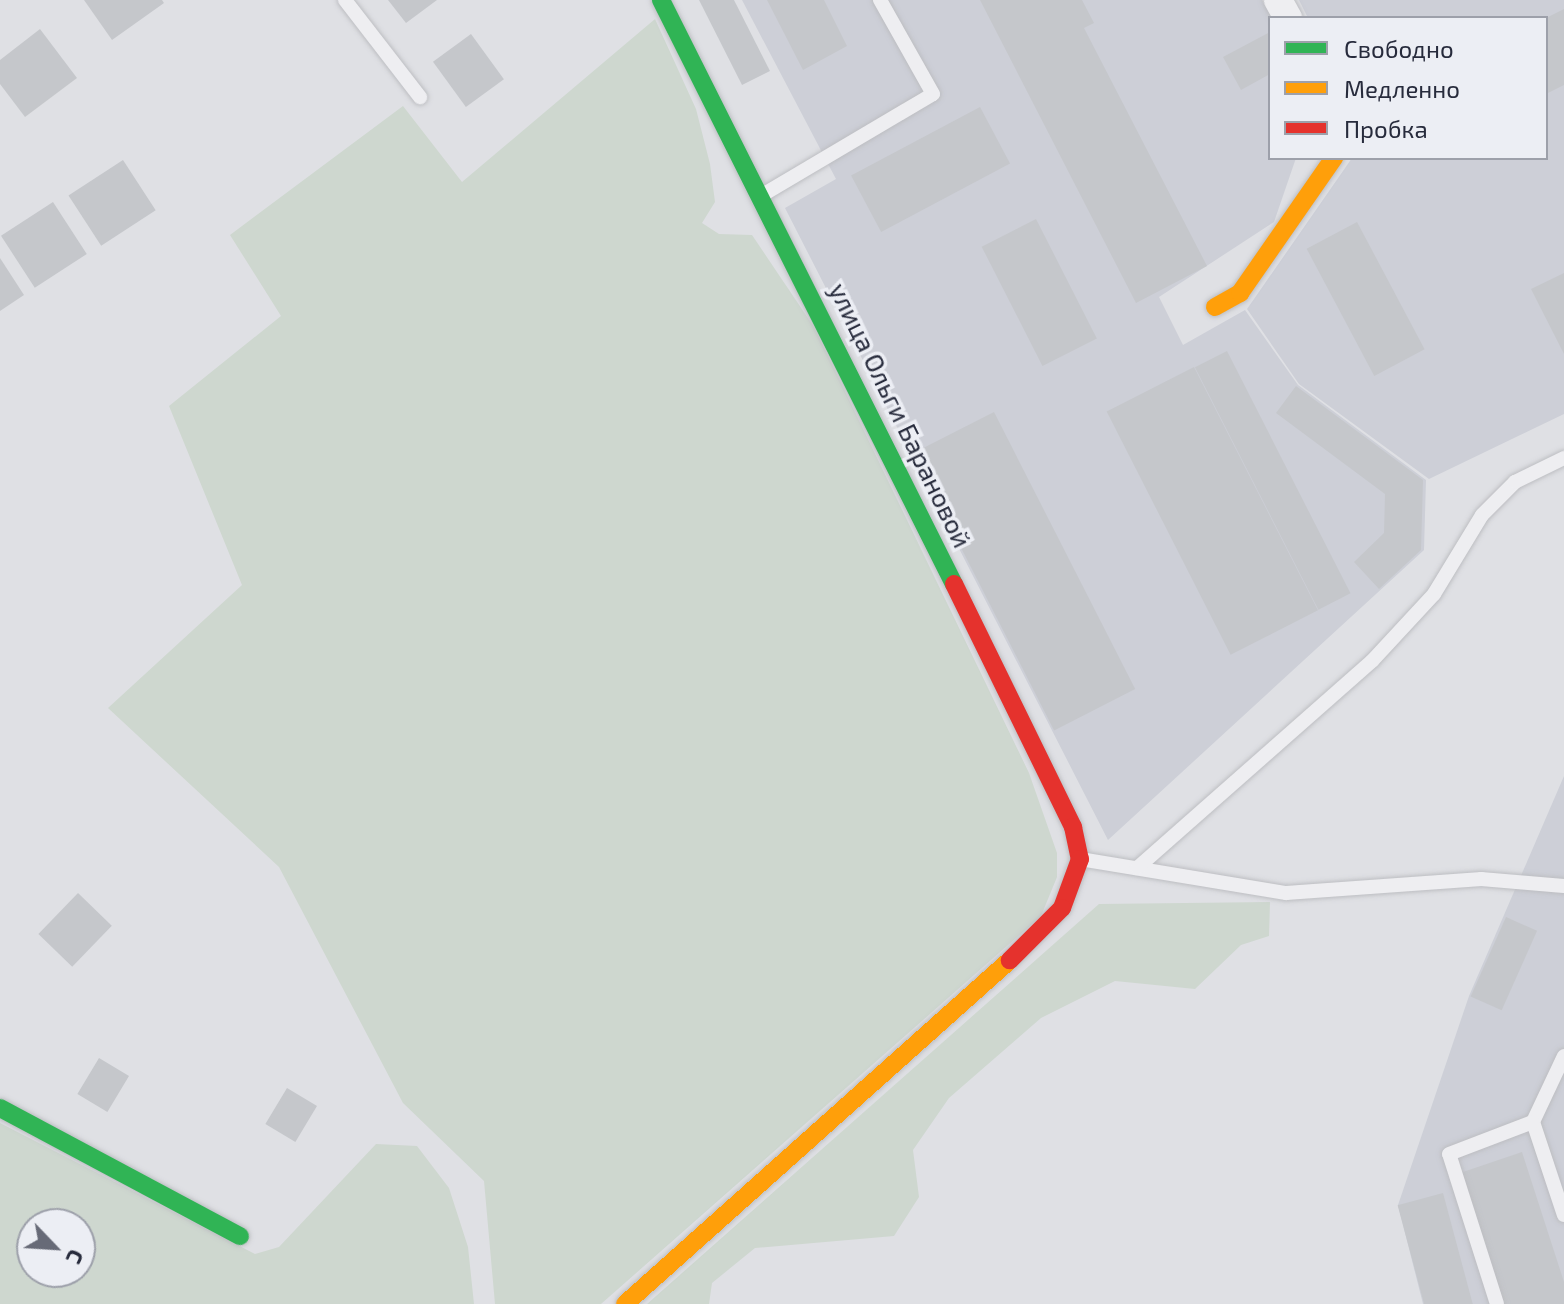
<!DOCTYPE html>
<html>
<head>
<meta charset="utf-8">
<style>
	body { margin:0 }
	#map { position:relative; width:1564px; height:1304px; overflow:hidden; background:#dfe0e4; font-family:"Exo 2",sans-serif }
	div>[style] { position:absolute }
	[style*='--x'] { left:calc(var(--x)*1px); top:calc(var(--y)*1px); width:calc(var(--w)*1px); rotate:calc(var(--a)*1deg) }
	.built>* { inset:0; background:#cdcfd7 }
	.green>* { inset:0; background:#ced7cf }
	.building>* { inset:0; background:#c5c7cb; transform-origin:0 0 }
	.roads { filter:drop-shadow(0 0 2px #bdbec2) drop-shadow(0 0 2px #bdbec2) }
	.lane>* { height:14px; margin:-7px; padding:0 7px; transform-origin:7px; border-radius:7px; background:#eeeef1 }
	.street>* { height:28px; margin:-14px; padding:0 14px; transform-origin:14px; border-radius:14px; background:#eeeef1 }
	.fast>* { height:18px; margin:-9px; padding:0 9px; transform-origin:9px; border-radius:9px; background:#30b455 }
	.slow>* { height:18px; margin:-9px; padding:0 9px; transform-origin:9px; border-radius:9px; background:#ff9f0a }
	.jam>* { height:18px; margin:-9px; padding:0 9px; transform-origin:9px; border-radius:9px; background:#e5322d }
	span { translate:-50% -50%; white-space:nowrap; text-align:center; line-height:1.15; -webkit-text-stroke:7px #eceef4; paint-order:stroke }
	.street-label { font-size:26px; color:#272b3c }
	.legend { position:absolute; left:1268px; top:16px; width:280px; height:144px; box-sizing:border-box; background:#eceef4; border:2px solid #9da0aa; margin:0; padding:10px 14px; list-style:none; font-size:24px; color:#272b3c }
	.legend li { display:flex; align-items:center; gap:16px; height:40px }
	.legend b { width:40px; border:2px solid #9da0aa }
	.north { position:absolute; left:16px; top:1208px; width:80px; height:80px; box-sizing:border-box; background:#eceef4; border:2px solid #9da0aa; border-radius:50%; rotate:115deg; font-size:22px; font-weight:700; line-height:32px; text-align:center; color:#272b3c }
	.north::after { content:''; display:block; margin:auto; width:28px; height:36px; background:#676a77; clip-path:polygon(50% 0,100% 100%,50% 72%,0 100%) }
</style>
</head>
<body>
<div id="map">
	<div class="built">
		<i style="clip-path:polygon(742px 0,1262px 0,1272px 18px,1270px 158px,1296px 158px,1274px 222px,1159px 297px,1183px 345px,1245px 310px,1298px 385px,1426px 480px,1424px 550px,1108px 840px,785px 208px,836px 179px)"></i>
		<i style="clip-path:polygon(1299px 0,1564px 0,1564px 414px,1429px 479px,1299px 384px,1247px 309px,1352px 158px,1546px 158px,1546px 18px,1308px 18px)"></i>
		<i style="clip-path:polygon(1564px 776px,1564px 1304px,1423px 1304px,1398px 1205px,1469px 996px)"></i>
	</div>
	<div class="green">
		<i style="clip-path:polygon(655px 19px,696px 109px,710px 164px,715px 202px,702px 223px,719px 234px,752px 235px,814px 327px,1029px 773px,1057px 853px,1057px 877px,1041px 916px,601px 1304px,495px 1304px,484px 1181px,403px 1103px,279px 867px,108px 708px,242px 585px,169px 406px,281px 316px,230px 235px,403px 106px,462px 182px)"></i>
		<i style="clip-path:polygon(1270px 902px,1269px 936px,1241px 945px,1195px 989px,1115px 981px,1041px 1018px,949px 1098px,913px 1150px,919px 1197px,894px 1236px,755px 1248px,712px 1283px,709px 1304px,647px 1304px,1099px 904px)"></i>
		<i style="clip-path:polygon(evenodd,0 1123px,255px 1254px,279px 1247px,376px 1144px,417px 1146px,449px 1188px,468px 1247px,474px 1304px,0 1304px,0 1123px,32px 1224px,80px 1224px,80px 1272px,32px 1272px,32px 1224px)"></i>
	</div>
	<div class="building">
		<i style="clip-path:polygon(84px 0,162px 0,164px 3px,112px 40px)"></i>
		<i style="clip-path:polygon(388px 0,437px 0,406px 23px)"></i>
		<i style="clip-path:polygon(699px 0,734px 0,770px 71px,742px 85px)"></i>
		<i style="clip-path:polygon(767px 0,824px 0,847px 46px,803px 70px)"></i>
		<i style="clip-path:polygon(980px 0,1082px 0,1094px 23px,1084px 28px,1207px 266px,1136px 303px)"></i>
		<i style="clip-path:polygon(1564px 9px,1564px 85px,1546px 94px,1546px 18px)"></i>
		<i style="clip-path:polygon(40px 29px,77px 78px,25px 117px,0 84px,0 60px)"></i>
		<i style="clip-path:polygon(1270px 32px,1270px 74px,1241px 90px,1223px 57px)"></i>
		<i style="left:471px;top:34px;width:56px;height:47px;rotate:54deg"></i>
		<i style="left:980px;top:107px;width:64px;height:146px;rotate:62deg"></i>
		<i style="left:123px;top:160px;width:60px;height:65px;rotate:57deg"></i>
		<i style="left:53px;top:202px;width:62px;height:62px;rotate:57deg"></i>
		<i style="left:1036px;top:219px;width:134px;height:61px;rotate:63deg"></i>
		<i style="left:1357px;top:222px;width:144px;height:57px;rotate:62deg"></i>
		<i style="clip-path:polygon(0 258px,24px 295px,0 311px)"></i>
		<i style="clip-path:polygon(1564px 273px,1564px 354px,1531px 289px)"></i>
		<i style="left:1227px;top:351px;width:272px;height:36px;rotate:63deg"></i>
		<i style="left:1194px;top:367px;width:273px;height:98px;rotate:63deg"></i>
		<i style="clip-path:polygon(1296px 386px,1423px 480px,1421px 550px,1379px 589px,1354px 562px,1384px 533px,1385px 494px,1276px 413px)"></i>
		<i style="left:994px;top:412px;width:311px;height:91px;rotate:63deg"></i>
		<i style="left:78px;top:893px;width:47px;height:57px;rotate:44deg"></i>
		<i style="left:1506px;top:917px;width:34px;height:87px;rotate:24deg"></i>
		<i style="left:99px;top:1058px;width:35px;height:42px;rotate:31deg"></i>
		<i style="left:287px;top:1088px;width:35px;height:42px;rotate:31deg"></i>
		<i style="clip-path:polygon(1522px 1152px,1564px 1282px,1564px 1304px,1503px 1304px,1460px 1173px)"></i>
		<i style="left:1443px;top:1193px;width:115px;height:47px;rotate:75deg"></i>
	</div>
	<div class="roads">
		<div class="lane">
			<i style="--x:345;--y:0;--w:123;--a:52.3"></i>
			<i style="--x:764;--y:194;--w:196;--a:-30.6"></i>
			<i style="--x:933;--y:94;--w:108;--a:-119.4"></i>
			<i style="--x:1080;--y:859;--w:209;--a:9.4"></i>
			<i style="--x:1286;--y:893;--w:196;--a:-4.1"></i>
			<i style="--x:1481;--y:879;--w:83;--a:4.8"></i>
			<i style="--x:1137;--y:868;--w:313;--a:-41.4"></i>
			<i style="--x:1372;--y:661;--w:91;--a:-47.2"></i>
			<i style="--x:1434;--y:594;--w:92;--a:-58.7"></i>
			<i style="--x:1482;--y:515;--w:47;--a:-45"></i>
			<i style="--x:1515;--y:482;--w:55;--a:-26.1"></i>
			<i style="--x:1564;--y:1056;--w:73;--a:115.2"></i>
			<i style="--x:1533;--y:1122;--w:98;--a:71.6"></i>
			<i style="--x:1497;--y:1304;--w:157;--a:-107.7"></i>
			<i style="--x:1449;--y:1154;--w:90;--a:-20.9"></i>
		</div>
		<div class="street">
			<i style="--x:1278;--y:0;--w:21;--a:61"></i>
		</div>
		<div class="fast">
			<i style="--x:661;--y:0;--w:653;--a:63.36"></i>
			<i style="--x:0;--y:1108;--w:272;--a:28.1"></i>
		</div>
		<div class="slow">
			<i style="--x:1215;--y:307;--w:29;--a:-29"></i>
			<i style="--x:1240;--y:293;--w:165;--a:-55.2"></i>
			<i style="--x:625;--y:1304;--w:516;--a:-41.78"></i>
		</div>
		<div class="jam">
			<i style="--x:954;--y:584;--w:271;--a:63.9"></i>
			<i style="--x:1073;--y:827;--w:33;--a:78"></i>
			<i style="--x:1080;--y:859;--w:52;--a:110.2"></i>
			<i style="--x:1062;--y:908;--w:74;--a:135"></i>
		</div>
	</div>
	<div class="street-label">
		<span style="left:901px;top:415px;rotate:64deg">улица Ольги Барановой</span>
	</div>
	<ul class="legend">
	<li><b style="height:10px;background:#30b455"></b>Свободно</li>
	<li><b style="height:10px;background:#ff9f0a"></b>Медленно</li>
	<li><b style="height:10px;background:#e5322d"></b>Пробка</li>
	</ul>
	<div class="north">С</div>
</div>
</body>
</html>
